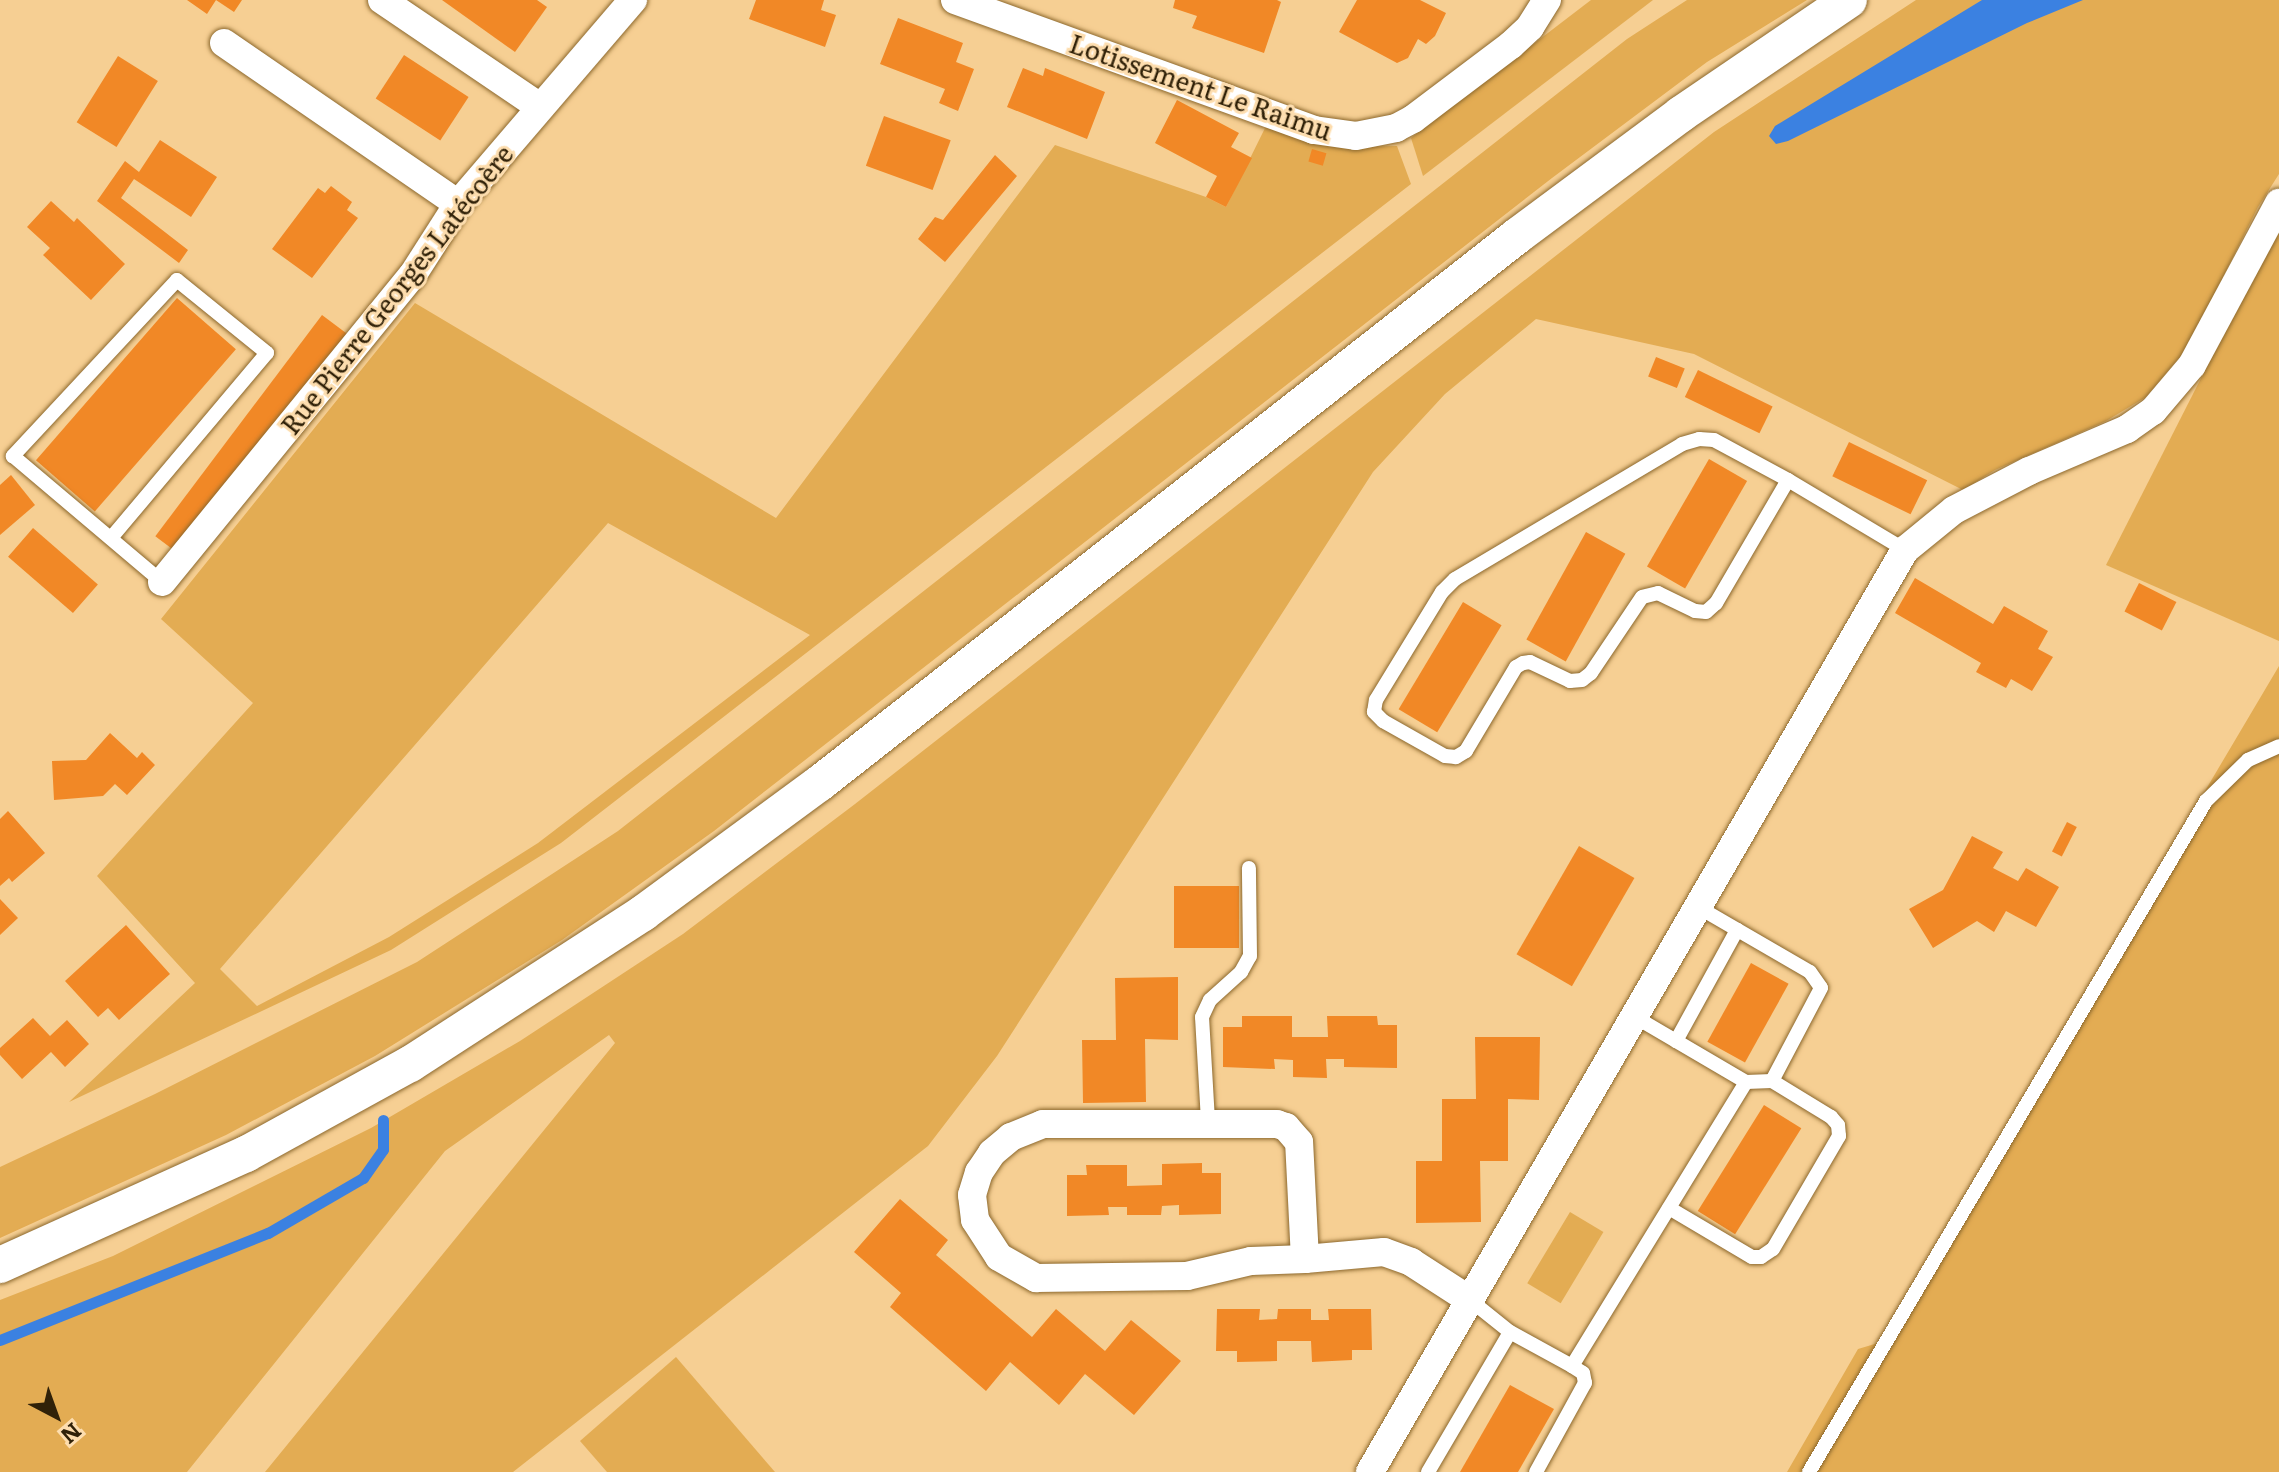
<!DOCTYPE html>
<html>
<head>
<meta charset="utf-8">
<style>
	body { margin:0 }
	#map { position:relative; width:2279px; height:1472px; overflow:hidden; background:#f6cf93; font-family:Literata,serif }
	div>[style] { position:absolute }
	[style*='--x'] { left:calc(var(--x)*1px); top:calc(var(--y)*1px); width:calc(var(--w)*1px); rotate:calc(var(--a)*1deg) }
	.green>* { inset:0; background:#e3ac53; transform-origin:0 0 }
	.water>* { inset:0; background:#3b81e1 }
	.stream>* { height:11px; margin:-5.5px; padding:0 5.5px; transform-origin:5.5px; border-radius:5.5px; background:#3b81e1 }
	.building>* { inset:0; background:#f18826; transform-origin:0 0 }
	.roads { filter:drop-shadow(0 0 2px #8c682d) drop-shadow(0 0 2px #8c682d) }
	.service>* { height:14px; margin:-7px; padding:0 7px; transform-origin:7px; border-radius:7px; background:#fff }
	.minor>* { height:28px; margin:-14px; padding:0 14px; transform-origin:14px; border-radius:14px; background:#fff }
	.tertiary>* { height:36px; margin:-18px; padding:0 18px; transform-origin:18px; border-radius:18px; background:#fff }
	span { translate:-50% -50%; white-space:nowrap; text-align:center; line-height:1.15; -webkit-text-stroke:6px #fdddae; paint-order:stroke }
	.street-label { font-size:26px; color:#302108 }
	.north { position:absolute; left:16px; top:1376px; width:80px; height:80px; -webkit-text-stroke:6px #fdddae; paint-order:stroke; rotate:139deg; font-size:22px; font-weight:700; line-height:32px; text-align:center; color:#302108 }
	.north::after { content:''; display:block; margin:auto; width:28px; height:36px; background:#302108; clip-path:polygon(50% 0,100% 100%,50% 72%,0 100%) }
</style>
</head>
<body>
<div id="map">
	<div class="green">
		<i style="clip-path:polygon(1591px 0,1653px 0,1423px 176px,1411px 138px)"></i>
		<i style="clip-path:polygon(1687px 0,1807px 0,1707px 62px,1552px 178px,714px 831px,562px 940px,375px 1056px,226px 1135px,0 1238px,0 1167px,155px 1094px,417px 962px,618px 831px,1627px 39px)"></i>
		<i style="clip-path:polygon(1916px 0,2279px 0,2279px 174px,2258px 207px,2188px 347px,2146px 397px,2106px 421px,1995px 470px,1963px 490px,1694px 354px,1536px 319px,1445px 394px,1373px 472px,997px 1056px,928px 1146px,513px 1472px,265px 1472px,615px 1043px,609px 1035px,445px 1151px,187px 1472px,0 1472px,0 1300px,113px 1256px,371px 1128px,520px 1041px,683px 934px,855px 804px,1714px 132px)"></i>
		<i style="clip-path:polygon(evenodd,1268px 122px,1343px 147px,1397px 146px,1411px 184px,561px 843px,391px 950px,69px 1102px,195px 983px,97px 876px,253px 703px,161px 619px,415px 303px,776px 518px,1055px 145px,1206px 197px,1226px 207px,1268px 122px,608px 523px,810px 635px,538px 843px,389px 937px,257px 1006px,220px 969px,608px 523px)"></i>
		<i style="clip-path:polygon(2279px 225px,2279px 641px,2106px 565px)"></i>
		<i style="clip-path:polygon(2279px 666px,2279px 1472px,1787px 1472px,1858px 1349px,1878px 1343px)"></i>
		<i style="left:1570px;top:1212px;width:39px;height:83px;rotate:31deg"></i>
		<i style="clip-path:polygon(676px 1357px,775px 1472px,607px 1472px,580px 1441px)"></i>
	</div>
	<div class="water">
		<i style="clip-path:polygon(1982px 0,2083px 0,2027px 23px,1788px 141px,1776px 144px,1769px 136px,1775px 126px)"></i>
	</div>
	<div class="stream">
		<i style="--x:0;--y:1340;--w:289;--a:-21.8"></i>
		<i style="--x:268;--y:1233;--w:110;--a:-30.1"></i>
		<i style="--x:363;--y:1178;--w:35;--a:-55"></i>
		<i style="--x:383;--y:1149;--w:29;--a:-90"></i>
	</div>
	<div class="building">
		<i style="clip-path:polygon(187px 0,242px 0,234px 12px,216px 0,207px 14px)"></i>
		<i style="clip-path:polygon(442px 0,537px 0,547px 7px,515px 52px)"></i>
		<i style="clip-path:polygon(756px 0,824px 0,821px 10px,836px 15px,825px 47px,749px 19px)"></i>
		<i style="clip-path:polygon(1175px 0,1277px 0,1281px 2px,1264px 53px,1192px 28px,1197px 16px,1173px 8px)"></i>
		<i style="clip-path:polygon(1357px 0,1420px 0,1446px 13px,1435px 36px,1426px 44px,1418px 39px,1408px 58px,1397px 63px,1339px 32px)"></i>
		<i style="clip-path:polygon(898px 18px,963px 43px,956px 62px,974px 69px,958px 111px,939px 103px,945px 89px,880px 64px)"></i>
		<i style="left:404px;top:55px;width:77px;height:52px;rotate:33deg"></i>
		<i style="left:118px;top:56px;width:47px;height:78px;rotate:32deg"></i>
		<i style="clip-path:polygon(1023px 68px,1043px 76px,1045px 68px,1105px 92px,1087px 139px,1007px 107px)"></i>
		<i style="clip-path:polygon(1177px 100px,1239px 133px,1231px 147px,1252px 158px,1226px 207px,1206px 197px,1217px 176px,1155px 143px)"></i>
		<i style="left:884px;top:116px;width:71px;height:53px;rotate:20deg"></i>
		<i style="clip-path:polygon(160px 140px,217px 177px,191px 217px,134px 179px,121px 198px,188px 250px,179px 263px,97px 201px,125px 161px,139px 172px)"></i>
		<i style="left:1312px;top:149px;width:15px;height:13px;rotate:16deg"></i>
		<i style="clip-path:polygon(995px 155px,1017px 176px,945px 262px,918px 239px,935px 217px,943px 220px)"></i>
		<i style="clip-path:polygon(331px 186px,352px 202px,347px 210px,358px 218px,312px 278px,272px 249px,318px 188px,325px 193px)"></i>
		<i style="clip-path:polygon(51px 201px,74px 222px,77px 218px,125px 264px,91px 300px,43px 255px,50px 248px,27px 227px)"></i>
		<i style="left:177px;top:298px;width:78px;height:215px;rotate:41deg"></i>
		<i style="left:322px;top:315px;width:38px;height:277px;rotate:37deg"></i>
		<i style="left:1656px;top:357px;width:31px;height:21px;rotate:22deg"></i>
		<i style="left:1698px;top:370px;width:83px;height:30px;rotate:26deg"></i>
		<i style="left:1849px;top:442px;width:87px;height:38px;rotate:26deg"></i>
		<i style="left:1709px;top:459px;width:44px;height:124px;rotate:30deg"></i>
		<i style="clip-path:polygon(11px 475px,35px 505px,0 535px,0 485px)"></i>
		<i style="left:33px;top:528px;width:86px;height:38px;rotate:41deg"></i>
		<i style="left:1586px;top:532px;width:45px;height:123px;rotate:29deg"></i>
		<i style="clip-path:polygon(1915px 578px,1993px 624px,2004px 606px,2048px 631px,2038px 649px,2053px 657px,2032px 691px,2011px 679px,2006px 688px,1976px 672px,1981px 663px,1895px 613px)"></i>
		<i style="left:2139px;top:583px;width:42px;height:32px;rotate:27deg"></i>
		<i style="left:1463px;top:602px;width:45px;height:125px;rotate:31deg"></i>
		<i style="clip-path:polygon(110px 733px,137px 758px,142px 752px,155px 765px,127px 795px,115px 784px,103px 796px,54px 800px,52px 761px,86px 760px)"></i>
		<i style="clip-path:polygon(8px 811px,45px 853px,12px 882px,9px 878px,0 886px,0 819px)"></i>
		<i style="left:2067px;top:822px;width:11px;height:33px;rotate:27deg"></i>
		<i style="clip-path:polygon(1972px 836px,2003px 852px,1993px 868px,2018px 881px,2026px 868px,2059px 887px,2036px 927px,2006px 911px,1994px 932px,1977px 921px,1933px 948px,1909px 909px,1943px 890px)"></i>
		<i style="left:1579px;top:846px;width:64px;height:125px;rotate:30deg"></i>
		<i style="left:1174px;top:886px;width:65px;height:62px"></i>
		<i style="clip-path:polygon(0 899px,18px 918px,0 935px)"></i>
		<i style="clip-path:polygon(126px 925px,170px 974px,119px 1020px,108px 1008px,98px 1017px,65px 981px)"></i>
		<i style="left:1751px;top:963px;width:43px;height:90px;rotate:29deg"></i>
		<i style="clip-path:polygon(1178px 977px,1178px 1040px,1145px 1039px,1146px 1102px,1083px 1103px,1082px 1040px,1116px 1040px,1115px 978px)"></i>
		<i style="clip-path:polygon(1242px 1016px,1292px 1016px,1292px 1037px,1328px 1037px,1327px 1016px,1377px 1016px,1378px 1025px,1397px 1025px,1397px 1068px,1344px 1067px,1344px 1059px,1326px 1059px,1327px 1078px,1293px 1077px,1293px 1060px,1274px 1059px,1275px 1069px,1223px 1067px,1223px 1027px,1242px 1027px)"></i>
		<i style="clip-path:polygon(33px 1018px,50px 1036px,67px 1020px,89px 1044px,65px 1067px,51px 1052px,22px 1079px,0 1055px,0 1048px)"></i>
		<i style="clip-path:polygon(1475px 1037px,1540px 1037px,1539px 1100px,1508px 1099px,1508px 1161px,1480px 1161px,1481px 1222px,1416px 1223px,1416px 1161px,1442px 1161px,1442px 1099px,1476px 1099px)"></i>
		<i style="left:1764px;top:1105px;width:44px;height:125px;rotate:32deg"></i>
		<i style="clip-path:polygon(1202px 1163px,1202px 1173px,1221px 1173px,1221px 1214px,1179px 1215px,1179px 1205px,1162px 1206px,1161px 1215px,1127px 1215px,1127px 1207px,1108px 1207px,1109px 1215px,1067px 1216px,1067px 1175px,1087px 1175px,1086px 1165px,1127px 1165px,1127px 1186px,1162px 1185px,1162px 1164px)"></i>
		<i style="clip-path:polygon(900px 1199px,948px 1240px,936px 1255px,1032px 1337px,1056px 1309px,1105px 1351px,1131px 1320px,1181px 1361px,1134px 1415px,1085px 1374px,1059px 1405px,1010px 1362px,986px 1391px,890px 1307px,901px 1293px,854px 1252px)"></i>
		<i style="clip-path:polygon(1217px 1309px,1260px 1309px,1259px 1320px,1277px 1319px,1278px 1309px,1311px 1309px,1311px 1320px,1329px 1320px,1328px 1309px,1371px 1309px,1372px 1350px,1352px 1350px,1352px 1360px,1312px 1362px,1311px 1341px,1277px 1341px,1277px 1361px,1237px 1362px,1237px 1351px,1216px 1351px)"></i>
		<i style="clip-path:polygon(1510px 1385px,1554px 1409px,1518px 1472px,1460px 1472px)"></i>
	</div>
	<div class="roads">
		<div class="service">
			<i style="--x:1788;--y:480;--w:143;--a:120.3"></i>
			<i style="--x:1716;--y:603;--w:13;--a:138"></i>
			<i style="--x:1706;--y:612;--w:11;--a:-175"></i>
			<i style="--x:1695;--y:611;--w:41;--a:-154.1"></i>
			<i style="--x:1658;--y:593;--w:16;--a:166"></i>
			<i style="--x:1642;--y:597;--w:92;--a:123.9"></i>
			<i style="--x:1591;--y:673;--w:11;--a:142"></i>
			<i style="--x:1582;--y:680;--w:12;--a:175"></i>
			<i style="--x:1570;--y:681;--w:44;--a:-154.6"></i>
			<i style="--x:1530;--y:662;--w:7;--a:172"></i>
			<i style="--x:1523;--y:663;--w:8;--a:150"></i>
			<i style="--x:1516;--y:667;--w:98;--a:120.8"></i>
			<i style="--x:1466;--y:751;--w:12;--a:149"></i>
			<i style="--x:1456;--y:757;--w:11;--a:-175"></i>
			<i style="--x:1445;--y:756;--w:71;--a:-150.6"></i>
			<i style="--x:1383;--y:721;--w:13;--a:-135"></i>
			<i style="--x:1374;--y:712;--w:12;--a:-81"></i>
			<i style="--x:1376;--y:700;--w:127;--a:-58.6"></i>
			<i style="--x:1442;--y:592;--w:18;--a:-45"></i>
			<i style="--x:1455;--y:579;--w:264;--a:-30.7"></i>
			<i style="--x:1682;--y:444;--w:18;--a:-16"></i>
			<i style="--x:1699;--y:439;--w:15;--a:4"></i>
			<i style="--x:1714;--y:440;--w:84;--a:28.4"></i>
			<i style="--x:1788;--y:480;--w:136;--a:30.9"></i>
			<i style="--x:111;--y:538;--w:242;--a:-49.9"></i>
			<i style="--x:267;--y:353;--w:116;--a:-141"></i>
			<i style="--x:177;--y:280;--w:241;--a:133"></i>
			<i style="--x:13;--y:456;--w:195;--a:40.2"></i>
			<i style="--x:1698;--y:907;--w:129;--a:30.1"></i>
			<i style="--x:1810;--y:972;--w:19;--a:55"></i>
			<i style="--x:1821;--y:988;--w:105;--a:117.8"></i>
			<i style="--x:1772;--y:1081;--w:26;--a:178"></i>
			<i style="--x:1676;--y:1041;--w:127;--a:-61.2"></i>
			<i style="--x:1208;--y:1121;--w:104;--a:-93.3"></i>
			<i style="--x:1202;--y:1017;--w:19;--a:-65"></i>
			<i style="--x:1210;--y:1000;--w:42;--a:-42.1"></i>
			<i style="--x:1241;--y:972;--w:18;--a:-61"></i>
			<i style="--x:1250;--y:956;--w:88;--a:-90.7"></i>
			<i style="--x:1669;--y:1208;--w:96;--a:30.6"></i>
			<i style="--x:1752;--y:1257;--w:9;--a:0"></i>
			<i style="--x:1761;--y:1257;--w:14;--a:-34"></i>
			<i style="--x:1773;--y:1249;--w:131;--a:-59.7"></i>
			<i style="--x:1839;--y:1136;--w:11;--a:-95"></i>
			<i style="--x:1838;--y:1125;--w:11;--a:-131"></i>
			<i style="--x:1831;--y:1117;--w:69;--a:-148.6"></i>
			<i style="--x:1470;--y:1300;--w:51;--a:38.7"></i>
			<i style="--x:1510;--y:1332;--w:71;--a:28.7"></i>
			<i style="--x:1572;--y:1366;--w:333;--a:-58.5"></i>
			<i style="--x:1746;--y:1082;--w:129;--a:-149.6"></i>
			<i style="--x:1428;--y:1472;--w:162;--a:-59.6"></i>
			<i style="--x:1536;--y:1472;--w:102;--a:-61.2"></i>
			<i style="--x:1585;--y:1383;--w:10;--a:-101"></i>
			<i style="--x:1583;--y:1373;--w:13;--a:-148"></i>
			<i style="--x:1809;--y:1472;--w:780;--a:-59.39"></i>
			<i style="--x:2206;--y:801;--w:59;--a:-44.3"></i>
			<i style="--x:2248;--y:760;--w:34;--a:-24"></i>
		</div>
		<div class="minor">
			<i style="--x:382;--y:0;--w:191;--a:34.1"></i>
			<i style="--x:955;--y:0;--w:382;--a:19.9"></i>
			<i style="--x:1314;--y:130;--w:42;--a:8.1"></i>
			<i style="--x:1356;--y:136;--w:41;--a:-11.3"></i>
			<i style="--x:1396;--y:128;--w:19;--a:-28"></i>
			<i style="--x:1413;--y:119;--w:123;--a:-37.1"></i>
			<i style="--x:1511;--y:45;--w:26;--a:-43"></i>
			<i style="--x:1530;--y:27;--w:32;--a:-58"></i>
			<i style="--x:224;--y:43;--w:284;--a:34.5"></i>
			<i style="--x:162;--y:582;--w:395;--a:-50.8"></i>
			<i style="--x:412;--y:276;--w:85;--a:-57.4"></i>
			<i style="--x:458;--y:204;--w:269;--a:-49.4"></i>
			<i style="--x:1305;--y:1259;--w:117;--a:-92.9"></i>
			<i style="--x:1299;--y:1142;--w:20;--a:-131"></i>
			<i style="--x:1286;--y:1127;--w:9;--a:-162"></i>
			<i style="--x:1277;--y:1124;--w:234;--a:180"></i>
			<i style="--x:1043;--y:1124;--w:35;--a:158"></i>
			<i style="--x:1011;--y:1137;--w:25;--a:140"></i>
			<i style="--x:992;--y:1153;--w:23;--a:124"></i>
			<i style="--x:979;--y:1172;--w:24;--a:107"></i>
			<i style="--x:972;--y:1195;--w:25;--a:83"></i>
			<i style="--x:975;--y:1220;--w:44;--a:57"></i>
			<i style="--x:999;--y:1257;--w:43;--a:29.6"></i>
			<i style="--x:1036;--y:1278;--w:151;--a:-0.8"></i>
			<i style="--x:1187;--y:1276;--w:66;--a:-13.2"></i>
			<i style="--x:1251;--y:1261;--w:54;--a:-2.1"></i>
			<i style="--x:1305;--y:1259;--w:79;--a:-5.1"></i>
			<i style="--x:1384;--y:1252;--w:29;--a:20"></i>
			<i style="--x:1411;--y:1262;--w:70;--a:32.8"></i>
			<i style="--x:1370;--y:1472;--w:1066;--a:-59.88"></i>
			<i style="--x:1905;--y:550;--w:63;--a:-39.2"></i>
			<i style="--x:1954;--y:510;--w:85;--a:-27.5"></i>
			<i style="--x:2029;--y:471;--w:107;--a:-23.2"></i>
			<i style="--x:2127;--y:429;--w:32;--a:-35"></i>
			<i style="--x:2153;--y:411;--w:60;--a:-49.7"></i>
			<i style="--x:2192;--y:365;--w:184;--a:-61.8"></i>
		</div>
		<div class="tertiary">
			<i style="--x:0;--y:1265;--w:270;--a:-24.3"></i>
			<i style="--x:246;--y:1154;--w:187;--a:-28.8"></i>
			<i style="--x:410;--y:1064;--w:278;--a:-32.9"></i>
			<i style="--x:643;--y:913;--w:220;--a:-36.3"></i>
			<i style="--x:820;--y:783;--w:886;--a:-38.12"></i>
			<i style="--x:1517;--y:236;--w:204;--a:-36.6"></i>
			<i style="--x:1681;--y:114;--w:203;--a:-34.2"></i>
		</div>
	</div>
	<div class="street-label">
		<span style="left:1201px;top:86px;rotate:19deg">Lotissement Le Raimu</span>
		<span style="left:396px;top:289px;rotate:-52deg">Rue Pierre Georges Latécoère</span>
	</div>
	<div class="north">N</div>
</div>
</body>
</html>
